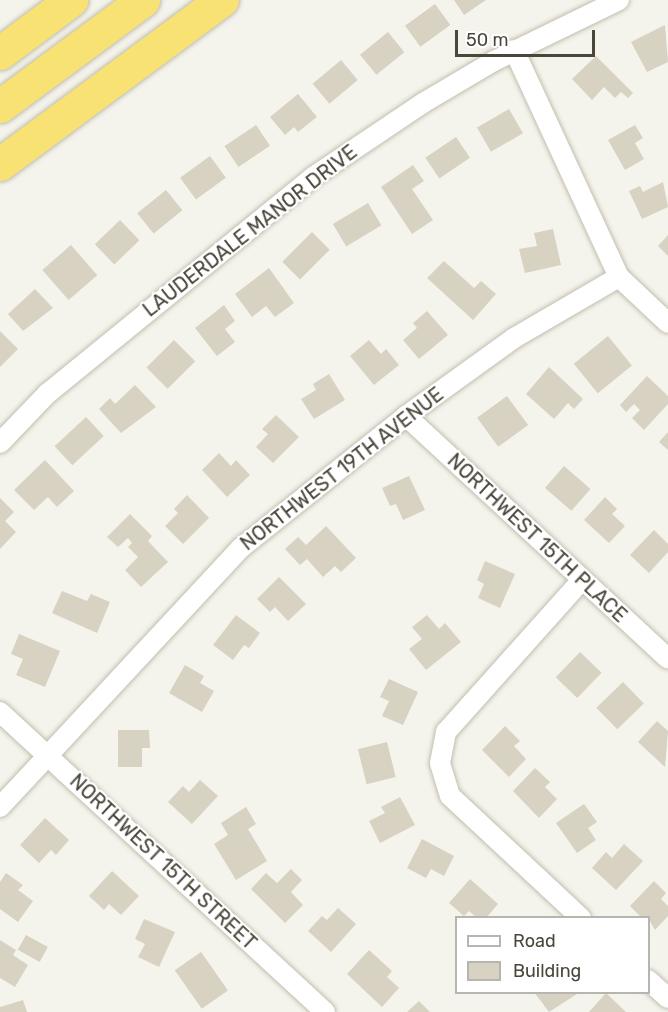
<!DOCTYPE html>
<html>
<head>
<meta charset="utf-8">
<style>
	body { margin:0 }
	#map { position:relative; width:668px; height:1012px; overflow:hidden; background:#f5f4ec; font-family:Rubik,sans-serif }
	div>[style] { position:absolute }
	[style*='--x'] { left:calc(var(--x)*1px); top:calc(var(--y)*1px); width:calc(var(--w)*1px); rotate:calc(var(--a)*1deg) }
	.building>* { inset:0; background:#d7d2c2; transform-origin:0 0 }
	.roads { filter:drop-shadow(0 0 2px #c1beaf) drop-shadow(0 0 2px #c1beaf) }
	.street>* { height:20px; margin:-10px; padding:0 10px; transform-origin:10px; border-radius:10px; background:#fff }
	.highway>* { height:33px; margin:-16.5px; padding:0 16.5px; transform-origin:16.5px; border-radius:16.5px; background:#f9e274 }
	span { translate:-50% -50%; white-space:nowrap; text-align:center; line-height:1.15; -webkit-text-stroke:4.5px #fff; paint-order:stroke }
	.street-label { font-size:20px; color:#4a463a }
	.legend { position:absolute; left:455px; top:916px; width:195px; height:78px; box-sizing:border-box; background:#fff; border:2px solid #b7b5b0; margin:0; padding:8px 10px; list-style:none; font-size:18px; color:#4a463a }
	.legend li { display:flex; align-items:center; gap:12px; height:30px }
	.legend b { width:30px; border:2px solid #b7b5b0 }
	.scale { position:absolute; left:455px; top:30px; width:140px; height:27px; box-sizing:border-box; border:3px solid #4a463a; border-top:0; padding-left:8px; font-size:18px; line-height:21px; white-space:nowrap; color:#4a463a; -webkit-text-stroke:4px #fff; paint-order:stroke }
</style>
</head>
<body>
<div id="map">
	<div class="building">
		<i style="clip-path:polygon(454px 0,486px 0,464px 15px)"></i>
		<i style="left:435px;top:4px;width:26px;height:37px;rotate:54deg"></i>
		<i style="clip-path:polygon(665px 25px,668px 62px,647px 72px,631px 42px)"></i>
		<i style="left:388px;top:32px;width:26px;height:36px;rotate:51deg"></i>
		<i style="clip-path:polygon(596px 56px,633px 93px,628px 98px,621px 92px,615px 98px,604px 87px,592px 100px,572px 79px)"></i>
		<i style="left:341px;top:60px;width:26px;height:37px;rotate:50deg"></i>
		<i style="clip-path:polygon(298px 94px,317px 117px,298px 132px,294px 127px,285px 135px,270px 117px)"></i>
		<i style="left:509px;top:109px;width:28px;height:37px;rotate:60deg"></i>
		<i style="left:256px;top:125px;width:25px;height:38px;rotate:56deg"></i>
		<i style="clip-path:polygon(635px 125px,643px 138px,635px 143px,644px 159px,625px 170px,608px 140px)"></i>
		<i style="left:456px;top:137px;width:25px;height:37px;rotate:56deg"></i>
		<i style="left:210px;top:156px;width:27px;height:37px;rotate:54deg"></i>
		<i style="clip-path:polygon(413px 165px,424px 181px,412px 189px,433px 220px,412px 234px,381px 187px)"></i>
		<i style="clip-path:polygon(663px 182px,668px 207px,642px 219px,629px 191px,640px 186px,643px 192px)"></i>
		<i style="left:166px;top:190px;width:26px;height:37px;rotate:51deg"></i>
		<i style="left:368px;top:203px;width:26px;height:41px;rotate:59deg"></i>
		<i style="left:120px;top:220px;width:28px;height:35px;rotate:46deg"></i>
		<i style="clip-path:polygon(553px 229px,561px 265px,525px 273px,519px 249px,537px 246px,534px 233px)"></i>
		<i style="left:312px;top:232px;width:25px;height:42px;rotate:45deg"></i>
		<i style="clip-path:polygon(668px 235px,668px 256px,658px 246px)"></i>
		<i style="left:71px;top:245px;width:40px;height:38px;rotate:49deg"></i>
		<i style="clip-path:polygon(444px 261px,474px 288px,481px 281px,496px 294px,473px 320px,427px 278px)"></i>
		<i style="clip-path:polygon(269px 268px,294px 303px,275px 317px,266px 306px,252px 317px,235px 294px)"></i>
		<i style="clip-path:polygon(35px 289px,53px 308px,23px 331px,8px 314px)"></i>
		<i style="clip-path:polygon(224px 305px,235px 321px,225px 329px,235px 342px,217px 356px,195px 328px)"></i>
		<i style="clip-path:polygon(427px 311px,448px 335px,419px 359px,403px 340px,417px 328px,413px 323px)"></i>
		<i style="clip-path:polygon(0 331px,18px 349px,0 367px)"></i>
		<i style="left:608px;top:336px;width:38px;height:44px;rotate:51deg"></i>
		<i style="left:174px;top:340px;width:30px;height:39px;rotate:45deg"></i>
		<i style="clip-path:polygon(369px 340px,381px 354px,386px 349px,399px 365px,374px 385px,350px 356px)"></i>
		<i style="clip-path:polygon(549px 367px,583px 399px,574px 409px,568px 403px,554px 419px,526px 394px)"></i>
		<i style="clip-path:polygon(329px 374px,345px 400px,314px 419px,301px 399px,316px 390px,313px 384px)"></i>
		<i style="clip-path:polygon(647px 376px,668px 396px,668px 404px,644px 430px,632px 418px,640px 410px,634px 404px,626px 412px,620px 405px)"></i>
		<i style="clip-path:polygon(135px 385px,156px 407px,121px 433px,99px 409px,110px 398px,115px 404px)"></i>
		<i style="left:507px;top:396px;width:36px;height:37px;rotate:54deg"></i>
		<i style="clip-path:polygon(276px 415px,299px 437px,273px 463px,256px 447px,268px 434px,262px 429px)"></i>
		<i style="left:86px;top:417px;width:26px;height:43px;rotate:47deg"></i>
		<i style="clip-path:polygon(668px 432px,668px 450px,659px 442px)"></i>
		<i style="clip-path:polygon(219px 453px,231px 466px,236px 460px,250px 475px,227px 497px,202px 470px)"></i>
		<i style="clip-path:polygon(45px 460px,74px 491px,57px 507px,48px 497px,34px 510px,14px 490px)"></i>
		<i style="left:564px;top:466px;width:35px;height:29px;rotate:41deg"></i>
		<i style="clip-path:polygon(409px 476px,425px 510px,403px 520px,396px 504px,390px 506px,382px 488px)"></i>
		<i style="clip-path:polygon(187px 495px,209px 518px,183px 544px,165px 526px,178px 513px,174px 509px)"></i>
		<i style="clip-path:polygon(605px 497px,617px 509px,612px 514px,625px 526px,609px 543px,584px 520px)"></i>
		<i style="clip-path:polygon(0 498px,14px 512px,5px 521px,16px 532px,0 549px)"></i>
		<i style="clip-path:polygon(130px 514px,152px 536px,148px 541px,168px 562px,141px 587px,125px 570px,138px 557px,128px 547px,132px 543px,128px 538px,118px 547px,107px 537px)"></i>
		<i style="clip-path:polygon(326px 526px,356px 558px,341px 572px,335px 566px,323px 577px,307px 559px,300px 565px,285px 549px,298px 537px,306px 545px)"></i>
		<i style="clip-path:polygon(654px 530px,668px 544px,668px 552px,649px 573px,630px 555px)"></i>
		<i style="clip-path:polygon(485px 561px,515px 574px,500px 608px,478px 598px,484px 584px,477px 580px)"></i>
		<i style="clip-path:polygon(279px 577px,306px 604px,288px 621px,275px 607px,270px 612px,257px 599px)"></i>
		<i style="clip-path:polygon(62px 591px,87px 601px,91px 594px,110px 602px,97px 633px,52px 613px)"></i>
		<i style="clip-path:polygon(236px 615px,260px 633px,249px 648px,244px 645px,233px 660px,213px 645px)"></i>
		<i style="clip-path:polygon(427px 615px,439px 629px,445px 623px,461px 642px,426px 670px,409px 649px,422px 639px,412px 627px)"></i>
		<i style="clip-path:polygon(19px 634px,60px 651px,45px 687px,16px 675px,23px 659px,11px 654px)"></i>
		<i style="left:580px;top:652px;width:30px;height:35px;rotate:44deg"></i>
		<i style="clip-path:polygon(185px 665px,204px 676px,200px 683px,214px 691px,202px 712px,169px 693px)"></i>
		<i style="clip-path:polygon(389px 679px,418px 692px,403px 725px,382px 716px,389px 701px,380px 697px)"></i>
		<i style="left:623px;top:682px;width:30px;height:37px;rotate:46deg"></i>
		<i style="clip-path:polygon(657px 721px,668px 731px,665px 767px,638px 742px)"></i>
		<i style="clip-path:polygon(505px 726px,520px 741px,514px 746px,526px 759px,509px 777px,482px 750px)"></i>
		<i style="clip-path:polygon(118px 730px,149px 730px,150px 748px,142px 748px,142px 767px,118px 767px)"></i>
		<i style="left:387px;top:742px;width:36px;height:30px;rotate:76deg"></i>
		<i style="clip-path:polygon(535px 768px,550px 782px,545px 787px,557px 799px,539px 818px,513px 791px)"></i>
		<i style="clip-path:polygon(200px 780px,218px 796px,192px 824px,168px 802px,183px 786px,189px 792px)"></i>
		<i style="clip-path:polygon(400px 797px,415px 825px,380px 843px,369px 821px,385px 813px,381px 807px)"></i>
		<i style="clip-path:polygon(584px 804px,597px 822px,588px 828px,596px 840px,577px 853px,556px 823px)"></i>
		<i style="clip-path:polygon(246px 807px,256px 824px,248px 829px,267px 861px,236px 880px,214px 844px,228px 835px,221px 823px)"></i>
		<i style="clip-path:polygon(45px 818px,69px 840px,56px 855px,51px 850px,39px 863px,20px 845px)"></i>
		<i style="clip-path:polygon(422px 839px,454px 856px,444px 876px,431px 869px,426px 878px,407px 868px)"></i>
		<i style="clip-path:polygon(624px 844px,643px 861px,616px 890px,592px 868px,606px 852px,612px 858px)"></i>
		<i style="clip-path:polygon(291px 869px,302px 880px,291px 892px,303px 905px,285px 923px,251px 889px,266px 873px,277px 883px)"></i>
		<i style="clip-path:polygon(112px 871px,139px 896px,121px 915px,109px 904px,104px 910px,89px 896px)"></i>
		<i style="clip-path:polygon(6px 873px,23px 885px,18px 890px,33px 901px,18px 922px,0 909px,0 882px)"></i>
		<i style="clip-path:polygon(470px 879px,498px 904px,486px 918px,477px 918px,469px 911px,464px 916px,449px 903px)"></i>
		<i style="clip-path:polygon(654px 881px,666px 893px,661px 899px,668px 906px,668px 916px,655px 930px,648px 918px,642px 918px,630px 906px)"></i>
		<i style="clip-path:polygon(338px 908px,356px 924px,331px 952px,308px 931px,322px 916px,327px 920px)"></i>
		<i style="clip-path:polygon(144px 919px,175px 932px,159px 967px,138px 957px,145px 944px,135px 939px)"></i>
		<i style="left:26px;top:935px;width:25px;height:17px;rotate:29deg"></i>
		<i style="clip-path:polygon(0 940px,16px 950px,13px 955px,28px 965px,15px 987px,0 978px)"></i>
		<i style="clip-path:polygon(369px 950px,392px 971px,387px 977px,399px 988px,382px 1007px,347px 974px)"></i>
		<i style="left:201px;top:952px;width:47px;height:32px;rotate:55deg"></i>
		<i style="clip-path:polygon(534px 992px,580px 992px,549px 1012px)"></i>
		<i style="clip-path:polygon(606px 993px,626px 1012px,589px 1012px)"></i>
		<i style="clip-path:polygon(23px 1000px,27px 1012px,0 1012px,0 1007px)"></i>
		<i style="clip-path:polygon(419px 1001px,430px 1012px,407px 1012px)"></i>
	</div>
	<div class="roads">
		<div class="street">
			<i style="--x:514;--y:50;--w:250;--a:65.2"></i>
			<i style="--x:619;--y:277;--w:67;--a:43.2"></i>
			<i style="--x:406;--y:416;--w:357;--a:42.8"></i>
			<i style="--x:0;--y:443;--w:68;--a:-46.2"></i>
			<i style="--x:47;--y:394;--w:343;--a:-39.2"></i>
			<i style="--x:313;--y:177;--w:133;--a:-33.9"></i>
			<i style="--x:423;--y:103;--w:82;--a:-30.6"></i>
			<i style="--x:494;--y:61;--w:139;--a:-26"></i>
			<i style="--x:0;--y:712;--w:442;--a:42.7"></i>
			<i style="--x:0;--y:807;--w:355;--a:-47.1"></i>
			<i style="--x:242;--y:547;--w:210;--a:-38.6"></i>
			<i style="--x:406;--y:416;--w:133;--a:-35.8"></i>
			<i style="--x:514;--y:338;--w:121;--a:-30.2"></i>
			<i style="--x:581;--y:918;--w:179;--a:-137"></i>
			<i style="--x:450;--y:796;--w:34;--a:-107"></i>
			<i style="--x:440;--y:763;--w:32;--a:-79"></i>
			<i style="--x:446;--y:732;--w:204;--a:-48.2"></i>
			<i style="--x:648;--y:980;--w:27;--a:42"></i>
		</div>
		<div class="highway">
			<i style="--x:0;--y:53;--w:89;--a:-36.7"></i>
			<i style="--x:0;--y:106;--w:178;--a:-36.5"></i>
			<i style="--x:0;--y:164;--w:276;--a:-36.5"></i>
		</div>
	</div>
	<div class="street-label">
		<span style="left:250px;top:231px;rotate:-38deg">LAUDERDALE MANOR DRIVE</span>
		<span style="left:342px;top:469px;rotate:-38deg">NORTHWEST 19TH AVENUE</span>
		<span style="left:537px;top:538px;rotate:43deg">NORTHWEST 15TH PLACE</span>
		<span style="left:163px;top:862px;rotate:43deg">NORTHWEST 15TH STREET</span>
	</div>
	<ul class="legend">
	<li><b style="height:8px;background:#fff"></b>Road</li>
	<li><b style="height:16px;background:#d7d2c2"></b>Building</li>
	</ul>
	<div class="scale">50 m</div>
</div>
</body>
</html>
